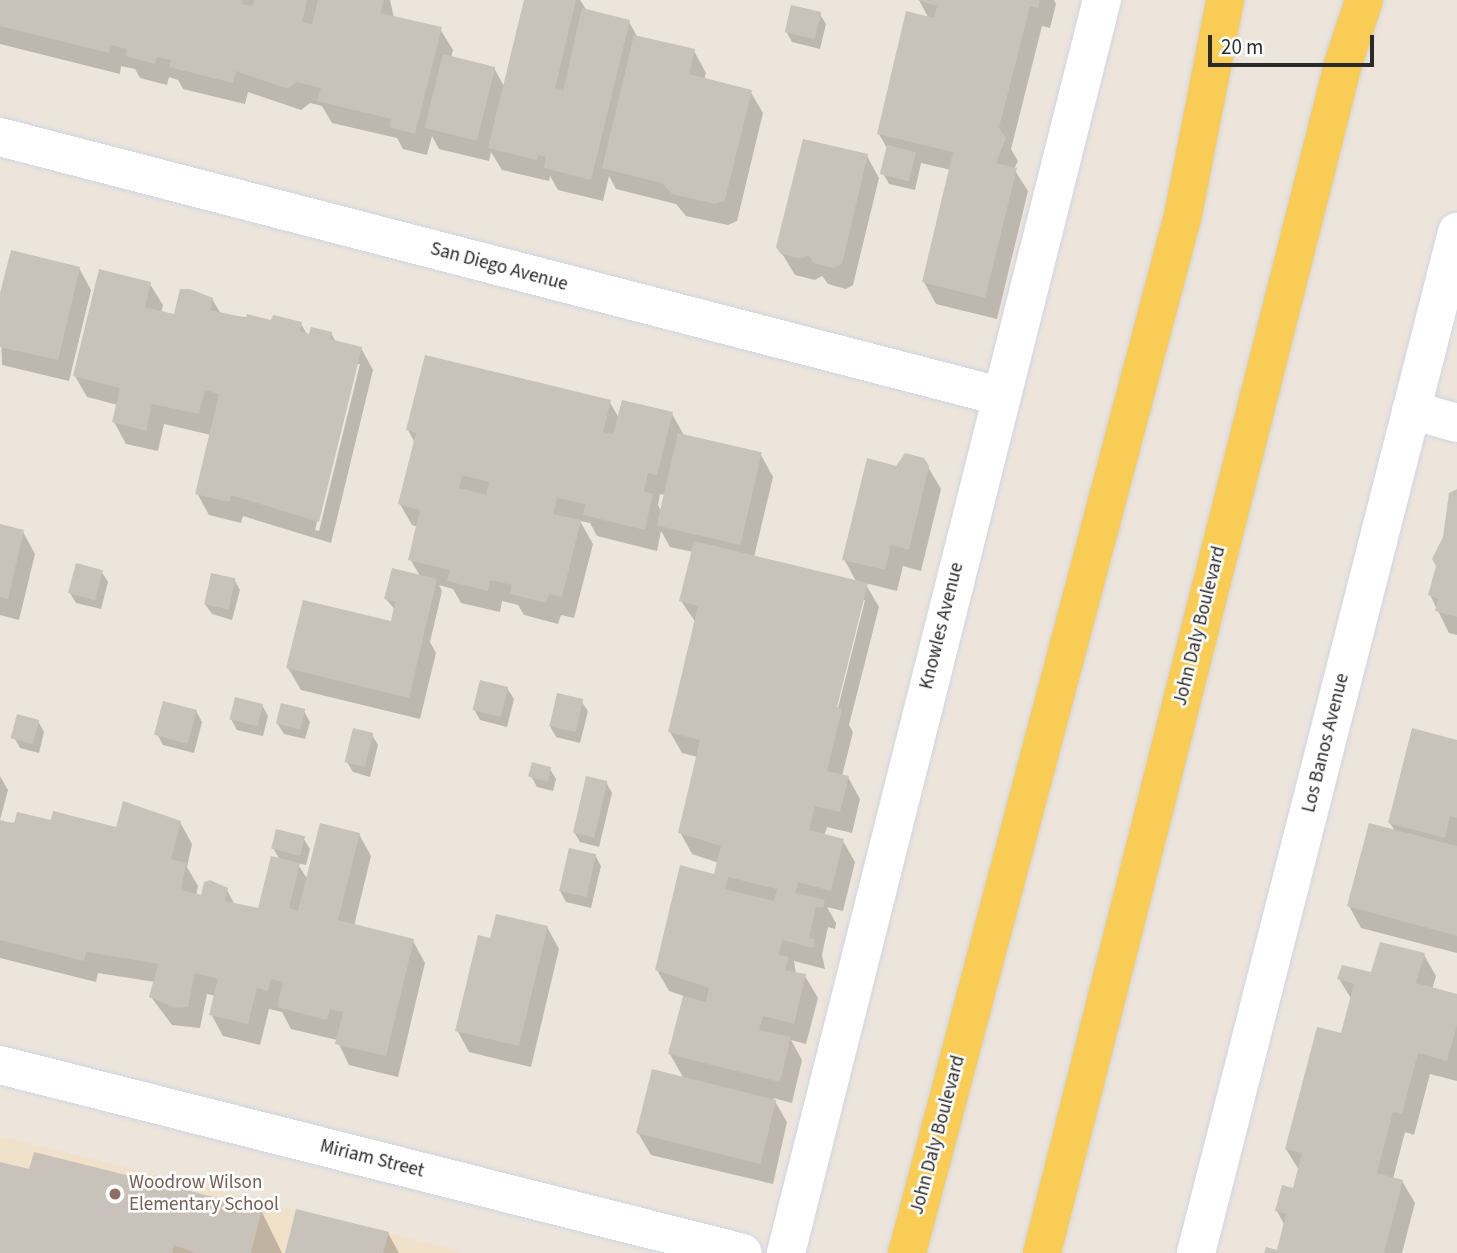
<!DOCTYPE html>
<html>
<head>
<meta charset="utf-8">
<style>
	body { margin:0 }
	#map { position:relative; width:1457px; height:1253px; overflow:hidden; background:#ede5db; font-family:"Source Sans 3",sans-serif }
	div>[style] { position:absolute }
	[style*='--x'] { left:calc(var(--x)*1px); top:calc(var(--y)*1px); width:calc(var(--w)*1px); rotate:calc(var(--a)*1deg) }
	.education>* { inset:0; background:#f0e2ca }
	.shadow>* { inset:0; background:#0003 }
	.building>* { inset:0; background:#c8c2bb; transform-origin:0 0 }
	.roads { filter:drop-shadow(0 0 2px #d0d5e4) drop-shadow(0 0 2px #d0d5e4) }
	.minor>* { height:38px; margin:-19px; padding:0 19px; transform-origin:19px; border-radius:19px; background:#fff }
	.primary>* { height:38px; margin:-19px; padding:0 19px; transform-origin:19px; border-radius:19px; background:#f8cc55 }
	.dots>* { width:19px; height:19px; translate:-50% -50%; box-sizing:border-box; border:4px solid #fff; border-radius:50% }
	span { translate:-50% -50%; white-space:nowrap; text-align:center; line-height:1.15; -webkit-text-stroke:5px #fff; paint-order:stroke }
	.street-label { font-size:19px; color:#2a2a2a }
	.education-label { font-size:19px; color:#785e54 }
	.left { translate:0 -50%; text-align:left }
	.scale { position:absolute; left:1208px; top:35px; width:166px; height:32px; box-sizing:border-box; border:4px solid #2a2a2a; border-top:0; padding-left:9px; font-size:21px; line-height:24px; white-space:nowrap; color:#2a2a2a; -webkit-text-stroke:5px #fff; paint-order:stroke }
</style>
</head>
<body>
<div id="map">
	<div class="education">
		<i style="clip-path:polygon(0 1136px,460px 1251px,460px 1253px,0 1253px)"></i>
	</div>
	<div class="shadow">
		<i style="clip-path:polygon(0 0,390px 0,394px 18px,440px 29px,453px 50px,451px 58px,494px 68px,504px 86px,525px 0,580px 0,587px 11px,629px 22px,638px 38px,694px 51px,706px 73px,704px 80px,750px 91px,763px 113px,737px 221px,728px 225px,686px 216px,676px 204px,616px 189px,609px 176px,603px 201px,558px 190px,550px 176px,549px 181px,502px 170px,491px 152px,489px 161px,439px 149px,432px 136px,427px 155px,403px 149px,397px 138px,332px 123px,322px 106px,310px 103px,301px 110px,248px 92px,245px 104px,183px 89px,178px 80px,169px 77px,167px 85px,140px 78px,135px 69px,121px 66px,120px 74px,0 44px)"></i>
		<i style="clip-path:polygon(919px 0,1054px 0,1056px 4px,1050px 28px,1042px 26px,1011px 149px,1018px 161px,1014px 169px,1028px 191px,997px 319px,936px 304px,924px 282px,951px 170px,921px 163px,915px 190px,889px 184px,883px 173px,888px 150px,879px 134px,929px 19px)"></i>
		<i style="clip-path:polygon(820px 14px,826px 24px,820px 49px,792px 42px,786px 31px)"></i>
		<i style="clip-path:polygon(867px 156px,879px 178px,853px 285px,846px 289px,828px 284px,822px 276px,815px 280px,795px 275px,778px 247px)"></i>
		<i style="clip-path:polygon(79px 268px,91px 290px,69px 381px,2px 365px,0 301px)"></i>
		<i style="clip-path:polygon(evenodd,150px 284px,163px 305px,161px 313px,175px 316px,212px 299px,221px 314px,301px 324px,307px 334px,331px 333px,336px 342px,361px 348px,373px 370px,331px 543px,243px 516px,241px 523px,209px 515px,197px 493px,211px 435px,164px 424px,158px 451px,126px 444px,114px 422px,118px 405px,87px 397px,75px 376px,150px 284px,356px 364px,360px 364px,319px 531px,315px 530px,356px 364px)"></i>
		<i style="clip-path:polygon(evenodd,609px 401px,619px 418px,672px 414px,685px 437px,761px 455px,773px 477px,754px 557px,857px 583px,844px 559px,897px 468px,928px 467px,941px 489px,921px 571px,903px 566px,897px 591px,865px 583px,879px 607px,849px 725px,853px 732px,842px 776px,848px 777px,860px 799px,852px 833px,827px 827px,824px 836px,843px 841px,855px 862px,843px 911px,827px 907px,836px 923px,835px 929px,828px 927px,822px 955px,825px 969px,794px 961px,796px 974px,805px 976px,818px 998px,806px 1044px,791px 1040px,802px 1060px,792px 1103px,773px 1098px,787px 1122px,773px 1184px,651px 1155px,638px 1133px,684px 1079px,670px 1054px,684px 996px,669px 991px,657px 970px,716px 876px,719px 863px,692px 854px,680px 832px,698px 757px,682px 753px,670px 732px,696px 623px,681px 601px,693px 552px,670px 547px,661px 531px,657px 551px,597px 536px,590px 523px,580px 521px,593px 544px,574px 618px,561px 615px,558px 624px,524px 615px,518px 605px,502px 601px,500px 612px,461px 603px,453px 589px,439px 585px,442px 591px,430px 642px,436px 653px,420px 719px,301px 690px,288px 668px,394px 624px,395px 610px,386px 599px,420px 576px,410px 559px,418px 527px,412px 525px,400px 504px,415px 443px,408px 430px,609px 401px,660px 494px,665px 495px,661px 511px,658px 505px,660px 494px,609px 401px,862px 600px,865px 600px,836px 716px,833px 715px,862px 600px)"></i>
		<i style="clip-path:polygon(1457px 491px,1457px 635px,1449px 633px,1430px 595px)"></i>
		<i style="clip-path:polygon(0 526px,23px 532px,35px 554px,19px 620px,0 615px)"></i>
		<i style="clip-path:polygon(101px 571px,108px 582px,101px 609px,76px 603px,70px 593px)"></i>
		<i style="clip-path:polygon(234px 579px,240px 590px,232px 620px,212px 614px,205px 604px)"></i>
		<i style="clip-path:polygon(507px 688px,514px 699px,507px 727px,480px 720px,474px 709px)"></i>
		<i style="clip-path:polygon(581px 701px,588px 711px,580px 743px,556px 737px,550px 726px)"></i>
		<i style="clip-path:polygon(262px 705px,268px 716px,263px 736px,237px 730px,231px 719px)"></i>
		<i style="clip-path:polygon(196px 711px,202px 722px,194px 753px,163px 745px,157px 734px)"></i>
		<i style="clip-path:polygon(304px 711px,310px 722px,305px 739px,284px 734px,277px 723px)"></i>
		<i style="clip-path:polygon(38px 721px,44px 732px,39px 753px,20px 748px,14px 737px)"></i>
		<i style="clip-path:polygon(372px 735px,378px 745px,370px 777px,353px 772px,347px 762px)"></i>
		<i style="clip-path:polygon(1457px 742px,1457px 953px,1361px 928px,1349px 906px,1395px 831px,1390px 823px)"></i>
		<i style="clip-path:polygon(550px 769px,556px 779px,553px 791px,537px 787px,531px 776px)"></i>
		<i style="clip-path:polygon(0 776px,8px 790px,0 820px)"></i>
		<i style="clip-path:polygon(606px 782px,612px 793px,599px 847px,580px 842px,574px 832px)"></i>
		<i style="clip-path:polygon(124px 803px,180px 822px,192px 844px,187px 867px,198px 886px,196px 896px,227px 890px,235px 905px,259px 910px,280px 860px,273px 848px,303px 838px,310px 849px,306px 865px,297px 863px,308px 880px,359px 834px,371px 856px,354px 926px,413px 941px,425px 963px,398px 1077px,349px 1065px,337px 1040px,291px 1029px,282px 1012px,269px 1009px,260px 1045px,223px 1036px,211px 1014px,215px 996px,207px 994px,200px 1028px,172px 1025px,151px 997px,155px 982px,98px 973px,96px 982px,0 958px,0 822px,118px 829px)"></i>
		<i style="clip-path:polygon(595px 855px,601px 866px,591px 908px,566px 902px,560px 891px)"></i>
		<i style="clip-path:polygon(547px 927px,559px 949px,531px 1067px,469px 1052px,457px 1030px,491px 940px)"></i>
		<i style="clip-path:polygon(1424px 955px,1436px 976px,1432px 990px,1457px 996px,1457px 1081px,1430px 1074px,1414px 1135px,1405px 1132px,1393px 1179px,1402px 1181px,1415px 1203px,1402px 1253px,1266px 1253px,1279px 1252px,1285px 1226px,1277px 1211px,1294px 1190px,1299px 1170px,1286px 1149px,1342px 1035px,1352px 1000px,1339px 979px,1373px 974px)"></i>
		<i style="clip-path:polygon(0 1164px,261px 1210px,282px 1253px,0 1253px)"></i>
		<i style="clip-path:polygon(388px 1233px,399px 1253px,287px 1253px)"></i>
	</div>
	<div class="building">
		<i style="clip-path:polygon(0 0,243px 0,242px 4px,252px 6px,254px 0,307px 0,302px 22px,312px 24px,318px 0,384px 0,380px 13px,442px 27px,415px 134px,389px 127px,391px 119px,317px 101px,321px 88px,297px 82px,288px 89px,236px 71px,233px 83px,169px 67px,171px 60px,157px 57px,155px 64px,126px 56px,127px 49px,110px 45px,109px 53px,0 26px)"></i>
		<i style="clip-path:polygon(524px 0,576px 0,555px 89px,563px 91px,582px 8px,630px 20px,591px 180px,544px 168px,546px 157px,538px 155px,537px 160px,488px 148px)"></i>
		<i style="clip-path:polygon(917px 0,1040px 0,1038px 8px,1030px 6px,999px 128px,1006px 138px,996px 163px,1017px 168px,985px 298px,922px 282px,953px 152px,877px 134px,906px 11px,934px 18px,937px 6px)"></i>
		<i style="left:791px;top:5px;width:31px;height:28px;rotate:13deg"></i>
		<i style="clip-path:polygon(634px 35px,695px 49px,689px 74px,752px 90px,725px 200px,715px 204px,672px 194px,662px 183px,602px 168px)"></i>
		<i style="left:443px;top:54px;width:54px;height:76px;rotate:14deg"></i>
		<i style="clip-path:polygon(803px 139px,868px 154px,842px 264px,833px 268px,814px 263px,808px 255px,802px 259px,781px 254px,776px 247px)"></i>
		<i style="left:887px;top:145px;width:30px;height:30px;rotate:14deg"></i>
		<i style="clip-path:polygon(11px 250px,80px 267px,58px 360px,0 347px,0 293px)"></i>
		<i style="clip-path:polygon(99px 269px,151px 282px,145px 307px,174px 314px,180px 289px,190px 289px,213px 298px,210px 310px,246px 318px,247px 314px,271px 320px,273px 315px,302px 322px,300px 331px,309px 334px,311px 327px,332px 332px,330px 339px,362px 347px,319px 522px,231px 495px,229px 502px,195px 494px,219px 394px,205px 390px,199px 414px,152px 404px,146px 431px,112px 422px,120px 388px,73px 376px)"></i>
		<i style="clip-path:polygon(evenodd,425px 355px,611px 400px,603px 432px,613px 434px,622px 400px,673px 412px,657px 475px,648px 473px,644px 491px,653px 494px,645px 530px,583px 515px,585px 504px,557px 498px,553px 514px,581px 520px,562px 597px,549px 594px,546px 603px,510px 594px,512px 585px,490px 580px,488px 591px,447px 581px,450px 570px,408px 560px,420px 510px,398px 504px,416px 433px,406px 430px,425px 355px,462px 475px,489px 482px,486px 495px,459px 488px,462px 475px)"></i>
		<i style="left:678px;top:433px;width:86px;height:95px;rotate:13deg"></i>
		<i style="clip-path:polygon(905px 453px,924px 458px,929px 466px,909px 550px,891px 545px,885px 570px,842px 560px,867px 458px,896px 466px)"></i>
		<i style="clip-path:polygon(1457px 489px,1457px 617px,1435px 611px,1438px 599px,1428px 595px,1436px 566px,1432px 559px,1443px 537px,1449px 493px)"></i>
		<i style="clip-path:polygon(0 524px,24px 530px,8px 599px,0 597px)"></i>
		<i style="clip-path:polygon(evenodd,694px 541px,868px 583px,837px 707px,842px 709px,827px 771px,849px 776px,840px 812px,815px 806px,809px 830px,844px 839px,831px 891px,798px 882px,795px 893px,825px 900px,823px 908px,816px 907px,809px 938px,815px 939px,813px 948px,782px 940px,779px 955px,789px 957px,785px 970px,806px 974px,794px 1024px,763px 1016px,759px 1030px,791px 1037px,780px 1082px,668px 1054px,683px 996px,706px 1002px,709px 988px,655px 970px,680px 865px,714px 874px,721px 846px,678px 833px,700px 740px,668px 732px,698px 606px,679px 601px,694px 541px,728px 877px,777px 889px,774px 901px,725px 889px,728px 877px)"></i>
		<i style="left:76px;top:563px;width:28px;height:31px;rotate:15deg"></i>
		<i style="clip-path:polygon(392px 568px,437px 579px,409px 698px,286px 668px,303px 600px,391px 621px,395px 602px,384px 599px)"></i>
		<i style="left:211px;top:573px;width:25px;height:32px;rotate:12deg"></i>
		<i style="left:480px;top:680px;width:29px;height:31px;rotate:14deg"></i>
		<i style="left:557px;top:693px;width:27px;height:34px;rotate:13deg"></i>
		<i style="left:235px;top:697px;width:29px;height:23px;rotate:14deg"></i>
		<i style="left:163px;top:701px;width:35px;height:35px;rotate:15deg"></i>
		<i style="left:281px;top:703px;width:25px;height:21px;rotate:14deg"></i>
		<i style="left:17px;top:714px;width:23px;height:25px;rotate:15deg"></i>
		<i style="left:353px;top:728px;width:21px;height:35px;rotate:14deg"></i>
		<i style="clip-path:polygon(1412px 728px,1457px 740px,1457px 818px,1450px 816px,1445px 838px,1388px 823px)"></i>
		<i style="left:532px;top:762px;width:20px;height:15px;rotate:15deg"></i>
		<i style="left:586px;top:776px;width:22px;height:58px;rotate:13deg"></i>
		<i style="clip-path:polygon(123px 801px,181px 821px,171px 859px,186px 863px,181px 890px,201px 895px,204px 882px,210px 880px,228px 888px,225px 901px,258px 908px,271px 856px,300px 863px,289px 908px,298px 911px,320px 823px,360px 833px,338px 920px,414px 939px,386px 1056px,335px 1044px,343px 1012px,330px 1009px,327px 1020px,277px 1007px,283px 982px,271px 979px,268px 991px,257px 988px,248px 1024px,209px 1015px,218px 979px,195px 973px,188px 1007px,175px 1008px,149px 997px,158px 964px,86px 952px,84px 961px,0 940px,0 820px,14px 824px,17px 812px,51px 820px,53px 811px,116px 827px)"></i>
		<i style="clip-path:polygon(1369px 823px,1457px 846px,1457px 936px,1347px 906px)"></i>
		<i style="left:276px;top:829px;width:30px;height:20px;rotate:14deg"></i>
		<i style="left:569px;top:848px;width:28px;height:44px;rotate:13deg"></i>
		<i style="clip-path:polygon(496px 914px,548px 926px,519px 1046px,455px 1031px,478px 935px,490px 938px)"></i>
		<i style="clip-path:polygon(1380px 942px,1425px 953px,1416px 983px,1457px 994px,1457px 1025px,1447px 1061px,1418px 1053px,1402px 1114px,1393px 1112px,1377px 1173px,1403px 1180px,1384px 1253px,1264px 1253px,1266px 1247px,1277px 1250px,1286px 1214px,1275px 1211px,1282px 1185px,1293px 1188px,1302px 1153px,1285px 1149px,1317px 1027px,1341px 1033px,1354px 984px,1337px 979px,1342px 965px,1371px 972px)"></i>
		<i style="left:652px;top:1069px;width:128px;height:66px;rotate:14deg"></i>
		<i style="clip-path:polygon(34px 1152px,262px 1209px,251px 1253px,196px 1253px,174px 1245px,172px 1253px,0 1253px,0 1162px,29px 1169px)"></i>
		<i style="clip-path:polygon(296px 1209px,389px 1232px,383px 1253px,285px 1253px)"></i>
	</div>
	<div class="roads">
		<div class="minor">
			<i style="--x:0;--y:137;--w:1032;--a:14.53"></i>
			<i style="--x:1411;--y:410;--w:48;--a:15.8"></i>
			<i style="--x:0;--y:1065;--w:766;--a:14.2"></i>
			<i style="--x:786;--y:1253;--w:1292;--a:-75.85"></i>
			<i style="--x:1196;--y:1253;--w:1054;--a:-75.66"></i>
		</div>
		<div class="primary">
			<i style="--x:907;--y:1253;--w:1074;--a:-75.11"></i>
			<i style="--x:1183;--y:215;--w:219;--a:-78.9"></i>
			<i style="--x:1042;--y:1253;--w:1227;--a:-75.79"></i>
			<i style="--x:1343;--y:64;--w:67;--a:-71.8"></i>
		</div>
	</div>
	<div class="dots">
		<i style="left:115px;top:1194px;background:#8d6e63"></i>
	</div>
	<div class="street-label">
		<span style="left:499px;top:267px;rotate:15deg">San Diego Avenue</span>
		<span style="left:942px;top:626px;rotate:-76deg">Knowles Avenue</span>
		<span style="left:1200px;top:626px;rotate:-76deg">John Daly Boulevard</span>
		<span style="left:1326px;top:743px;rotate:-76deg">Los Banos Avenue</span>
		<span style="left:938px;top:1135px;rotate:-75deg">John Daly Boulevard</span>
		<span style="left:372px;top:1159px;rotate:14deg">Miriam Street</span>
	</div>
	<div class="education-label">
		<span class="left" style="left:129px;top:1194px">Woodrow Wilson<br>Elementary School</span>
	</div>
	<div class="scale">20 m</div>
</div>
</body>
</html>
